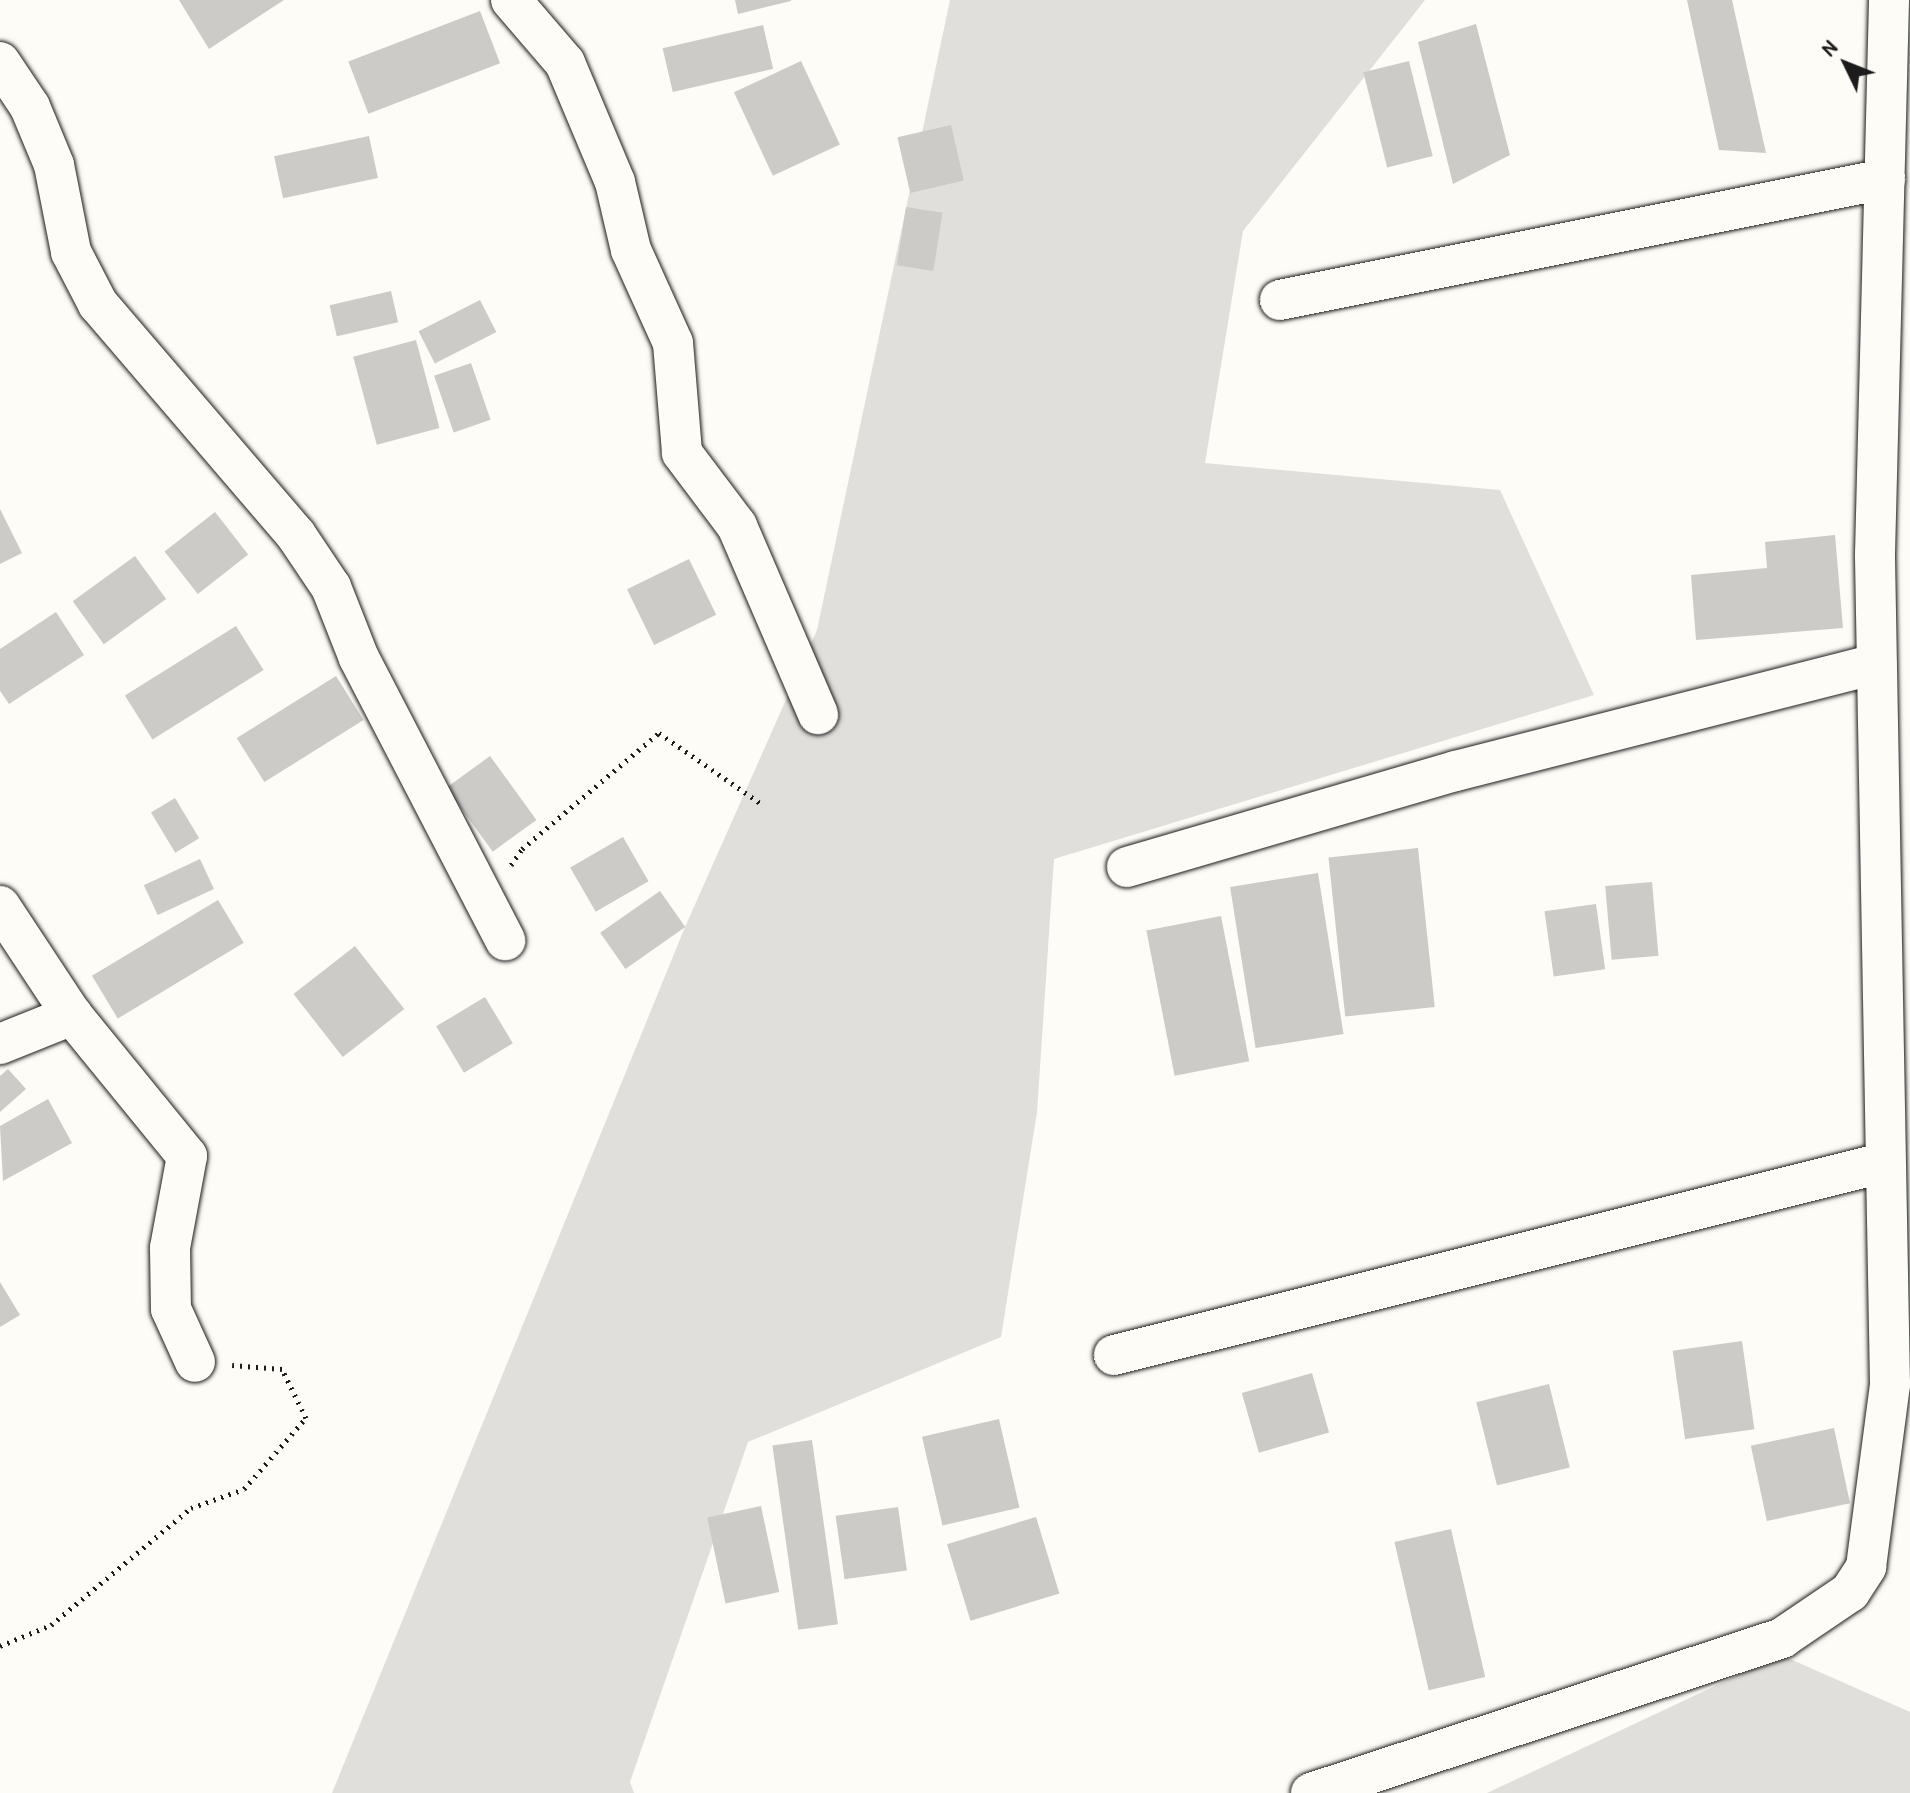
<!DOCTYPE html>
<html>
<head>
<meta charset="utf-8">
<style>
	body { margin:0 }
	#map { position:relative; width:1910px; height:1793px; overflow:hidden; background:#fdfcf7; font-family:"Patrick Hand",sans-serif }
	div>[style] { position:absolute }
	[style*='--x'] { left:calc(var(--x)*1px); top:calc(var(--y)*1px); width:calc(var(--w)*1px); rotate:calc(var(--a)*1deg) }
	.green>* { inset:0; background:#e0dfdb }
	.building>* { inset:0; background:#cccbc8; transform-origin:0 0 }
	.path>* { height:5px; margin-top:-2.5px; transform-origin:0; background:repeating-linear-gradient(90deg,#1c1c1c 0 2px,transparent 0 8px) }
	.roads { filter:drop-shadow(0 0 2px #1c1c1c) drop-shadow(0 0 2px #1c1c1c) }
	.minor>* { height:40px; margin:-20px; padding:0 20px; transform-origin:20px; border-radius:20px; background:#fdfcf7 }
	span { translate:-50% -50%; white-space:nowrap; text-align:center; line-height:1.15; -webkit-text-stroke:8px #fdfcf7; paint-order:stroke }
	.north { position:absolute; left:1806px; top:24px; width:80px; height:80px; -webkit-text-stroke:6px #fdfcf7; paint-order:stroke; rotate:313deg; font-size:22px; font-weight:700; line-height:32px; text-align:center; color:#1c1c1c }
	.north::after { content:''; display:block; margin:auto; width:28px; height:36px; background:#1c1c1c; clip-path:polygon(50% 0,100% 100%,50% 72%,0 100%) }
</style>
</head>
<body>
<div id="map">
	<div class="green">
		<i style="clip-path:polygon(950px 0,1425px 0,1243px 231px,1205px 463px,1500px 490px,1594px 695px,1054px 859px,1037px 1112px,1001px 1337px,748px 1442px,630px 1782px,634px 1793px,332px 1793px,685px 927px,817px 630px)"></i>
		<i style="clip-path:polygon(1781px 1655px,1910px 1712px,1910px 1793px,1487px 1793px)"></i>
	</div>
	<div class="building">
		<i style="clip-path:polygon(179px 0,284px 0,209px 49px)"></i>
		<i style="clip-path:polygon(735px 0,791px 0,791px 1px,738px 14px)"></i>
		<i style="clip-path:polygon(1687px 0,1732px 0,1766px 153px,1719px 150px)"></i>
		<i style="left:480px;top:11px;width:56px;height:141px;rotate:69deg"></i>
		<i style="clip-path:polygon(1476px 24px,1510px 155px,1453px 184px,1418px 42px)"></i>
		<i style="left:763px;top:25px;width:45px;height:103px;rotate:77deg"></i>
		<i style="left:801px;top:61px;width:92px;height:74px;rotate:65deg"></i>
		<i style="left:1409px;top:61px;width:98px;height:47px;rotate:76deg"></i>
		<i style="left:951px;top:125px;width:57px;height:55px;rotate:77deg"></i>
		<i style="left:369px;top:136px;width:43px;height:97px;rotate:78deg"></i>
		<i style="left:906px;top:207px;width:37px;height:59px;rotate:9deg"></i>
		<i style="left:391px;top:291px;width:32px;height:63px;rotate:77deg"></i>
		<i style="left:480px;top:300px;width:36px;height:69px;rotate:63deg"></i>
		<i style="left:416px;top:340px;width:91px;height:65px;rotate:75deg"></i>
		<i style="left:471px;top:363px;width:60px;height:39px;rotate:71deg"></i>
		<i style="clip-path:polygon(0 509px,22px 553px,0 564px)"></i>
		<i style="left:215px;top:512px;width:54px;height:64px;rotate:52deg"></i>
		<i style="clip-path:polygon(1835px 535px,1843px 628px,1696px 640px,1691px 575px,1767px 568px,1765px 542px)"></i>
		<i style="left:135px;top:556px;width:53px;height:77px;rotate:54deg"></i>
		<i style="left:689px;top:559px;width:62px;height:69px;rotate:64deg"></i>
		<i style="clip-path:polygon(56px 612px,84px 655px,9px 704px,0 691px,0 649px)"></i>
		<i style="left:236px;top:626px;width:52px;height:131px;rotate:58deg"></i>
		<i style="left:336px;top:676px;width:52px;height:117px;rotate:58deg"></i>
		<i style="left:490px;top:756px;width:79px;height:54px;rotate:54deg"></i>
		<i style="left:175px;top:798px;width:47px;height:28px;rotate:59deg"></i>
		<i style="left:623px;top:837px;width:51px;height:61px;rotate:60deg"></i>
		<i style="left:1418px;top:848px;width:160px;height:90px;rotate:84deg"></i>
		<i style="left:200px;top:859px;width:33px;height:62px;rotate:65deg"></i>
		<i style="left:1318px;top:873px;width:163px;height:89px;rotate:81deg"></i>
		<i style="left:1652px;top:882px;width:74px;height:47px;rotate:85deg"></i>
		<i style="left:660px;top:891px;width:44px;height:73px;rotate:55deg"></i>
		<i style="left:218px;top:900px;width:50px;height:147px;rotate:59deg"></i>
		<i style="left:1596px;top:904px;width:66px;height:52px;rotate:82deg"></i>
		<i style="left:1221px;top:916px;width:148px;height:76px;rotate:79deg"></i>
		<i style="left:355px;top:946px;width:80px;height:78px;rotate:52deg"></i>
		<i style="left:485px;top:997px;width:54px;height:57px;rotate:59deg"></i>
		<i style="clip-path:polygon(8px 1069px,26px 1089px,0 1112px,0 1076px)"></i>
		<i style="clip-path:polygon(48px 1099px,72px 1143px,3px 1181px,0 1126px)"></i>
		<i style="clip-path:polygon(0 1282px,20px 1315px,0 1327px)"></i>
		<i style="left:1742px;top:1341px;width:89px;height:70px;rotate:82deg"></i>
		<i style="left:1312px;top:1373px;width:62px;height:73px;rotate:74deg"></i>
		<i style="left:1549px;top:1384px;width:86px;height:75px;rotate:76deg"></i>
		<i style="left:999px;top:1419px;width:91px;height:79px;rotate:77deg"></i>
		<i style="left:1834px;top:1428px;width:77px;height:85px;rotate:78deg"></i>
		<i style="left:812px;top:1440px;width:186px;height:40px;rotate:82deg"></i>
		<i style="left:761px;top:1506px;width:88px;height:55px;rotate:78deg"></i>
		<i style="left:898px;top:1507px;width:64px;height:63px;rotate:82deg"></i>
		<i style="left:1036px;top:1517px;width:80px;height:93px;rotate:73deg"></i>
		<i style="left:1451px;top:1529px;width:152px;height:58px;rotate:77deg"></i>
	</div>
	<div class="path">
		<i style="--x:511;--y:865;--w:19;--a:-55"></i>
		<i style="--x:522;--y:849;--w:180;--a:-40.3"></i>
		<i style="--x:659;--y:733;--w:123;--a:34.7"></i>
		<i style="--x:0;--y:1646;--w:55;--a:-22.4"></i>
		<i style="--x:51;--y:1625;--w:182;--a:-39.9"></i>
		<i style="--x:191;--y:1508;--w:56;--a:-19.7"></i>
		<i style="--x:244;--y:1489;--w:94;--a:-48.9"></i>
		<i style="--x:306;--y:1418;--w:55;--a:-116.1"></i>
		<i style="--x:282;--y:1369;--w:50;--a:-175.4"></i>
	</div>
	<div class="roads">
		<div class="minor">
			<i style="--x:511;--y:0;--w:83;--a:49.4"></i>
			<i style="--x:565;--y:63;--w:129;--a:67.2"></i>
			<i style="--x:615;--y:182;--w:70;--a:76.8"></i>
			<i style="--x:631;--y:250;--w:102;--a:65.7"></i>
			<i style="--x:673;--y:343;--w:110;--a:85.3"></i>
			<i style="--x:682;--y:453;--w:91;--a:53"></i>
			<i style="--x:737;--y:526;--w:205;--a:66.7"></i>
			<i style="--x:0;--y:62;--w:54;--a:56.3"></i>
			<i style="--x:30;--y:107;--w:63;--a:67.5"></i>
			<i style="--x:54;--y:165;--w:89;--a:78.9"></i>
			<i style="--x:71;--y:252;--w:59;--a:62.6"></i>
			<i style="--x:98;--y:304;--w:304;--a:49.4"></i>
			<i style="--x:296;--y:535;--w:63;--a:56.1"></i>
			<i style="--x:331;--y:587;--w:76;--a:68.5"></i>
			<i style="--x:359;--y:658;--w:318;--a:62.6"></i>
			<i style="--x:1280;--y:300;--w:617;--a:-11.31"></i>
			<i style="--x:1127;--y:867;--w:343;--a:-16.3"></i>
			<i style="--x:1456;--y:771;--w:434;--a:-14.3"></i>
			<i style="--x:0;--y:906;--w:131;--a:56.6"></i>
			<i style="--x:72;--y:1015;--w:182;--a:50.8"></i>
			<i style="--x:187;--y:1156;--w:94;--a:100.5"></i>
			<i style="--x:170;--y:1248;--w:61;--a:89.1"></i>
			<i style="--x:171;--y:1309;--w:58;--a:65.6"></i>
			<i style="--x:0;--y:1044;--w:78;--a:-21.9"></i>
			<i style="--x:1114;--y:1355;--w:793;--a:-14.02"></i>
			<i style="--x:1311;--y:1793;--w:496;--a:-18.2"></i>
			<i style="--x:1782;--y:1638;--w:82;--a:-34.1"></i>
			<i style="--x:1850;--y:1592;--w:30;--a:-57"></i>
			<i style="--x:1866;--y:1567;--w:185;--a:-82.5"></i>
			<i style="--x:1890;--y:1384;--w:830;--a:-91.04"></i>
			<i style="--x:1875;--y:554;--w:554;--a:-88.55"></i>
		</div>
	</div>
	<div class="north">N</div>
</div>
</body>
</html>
